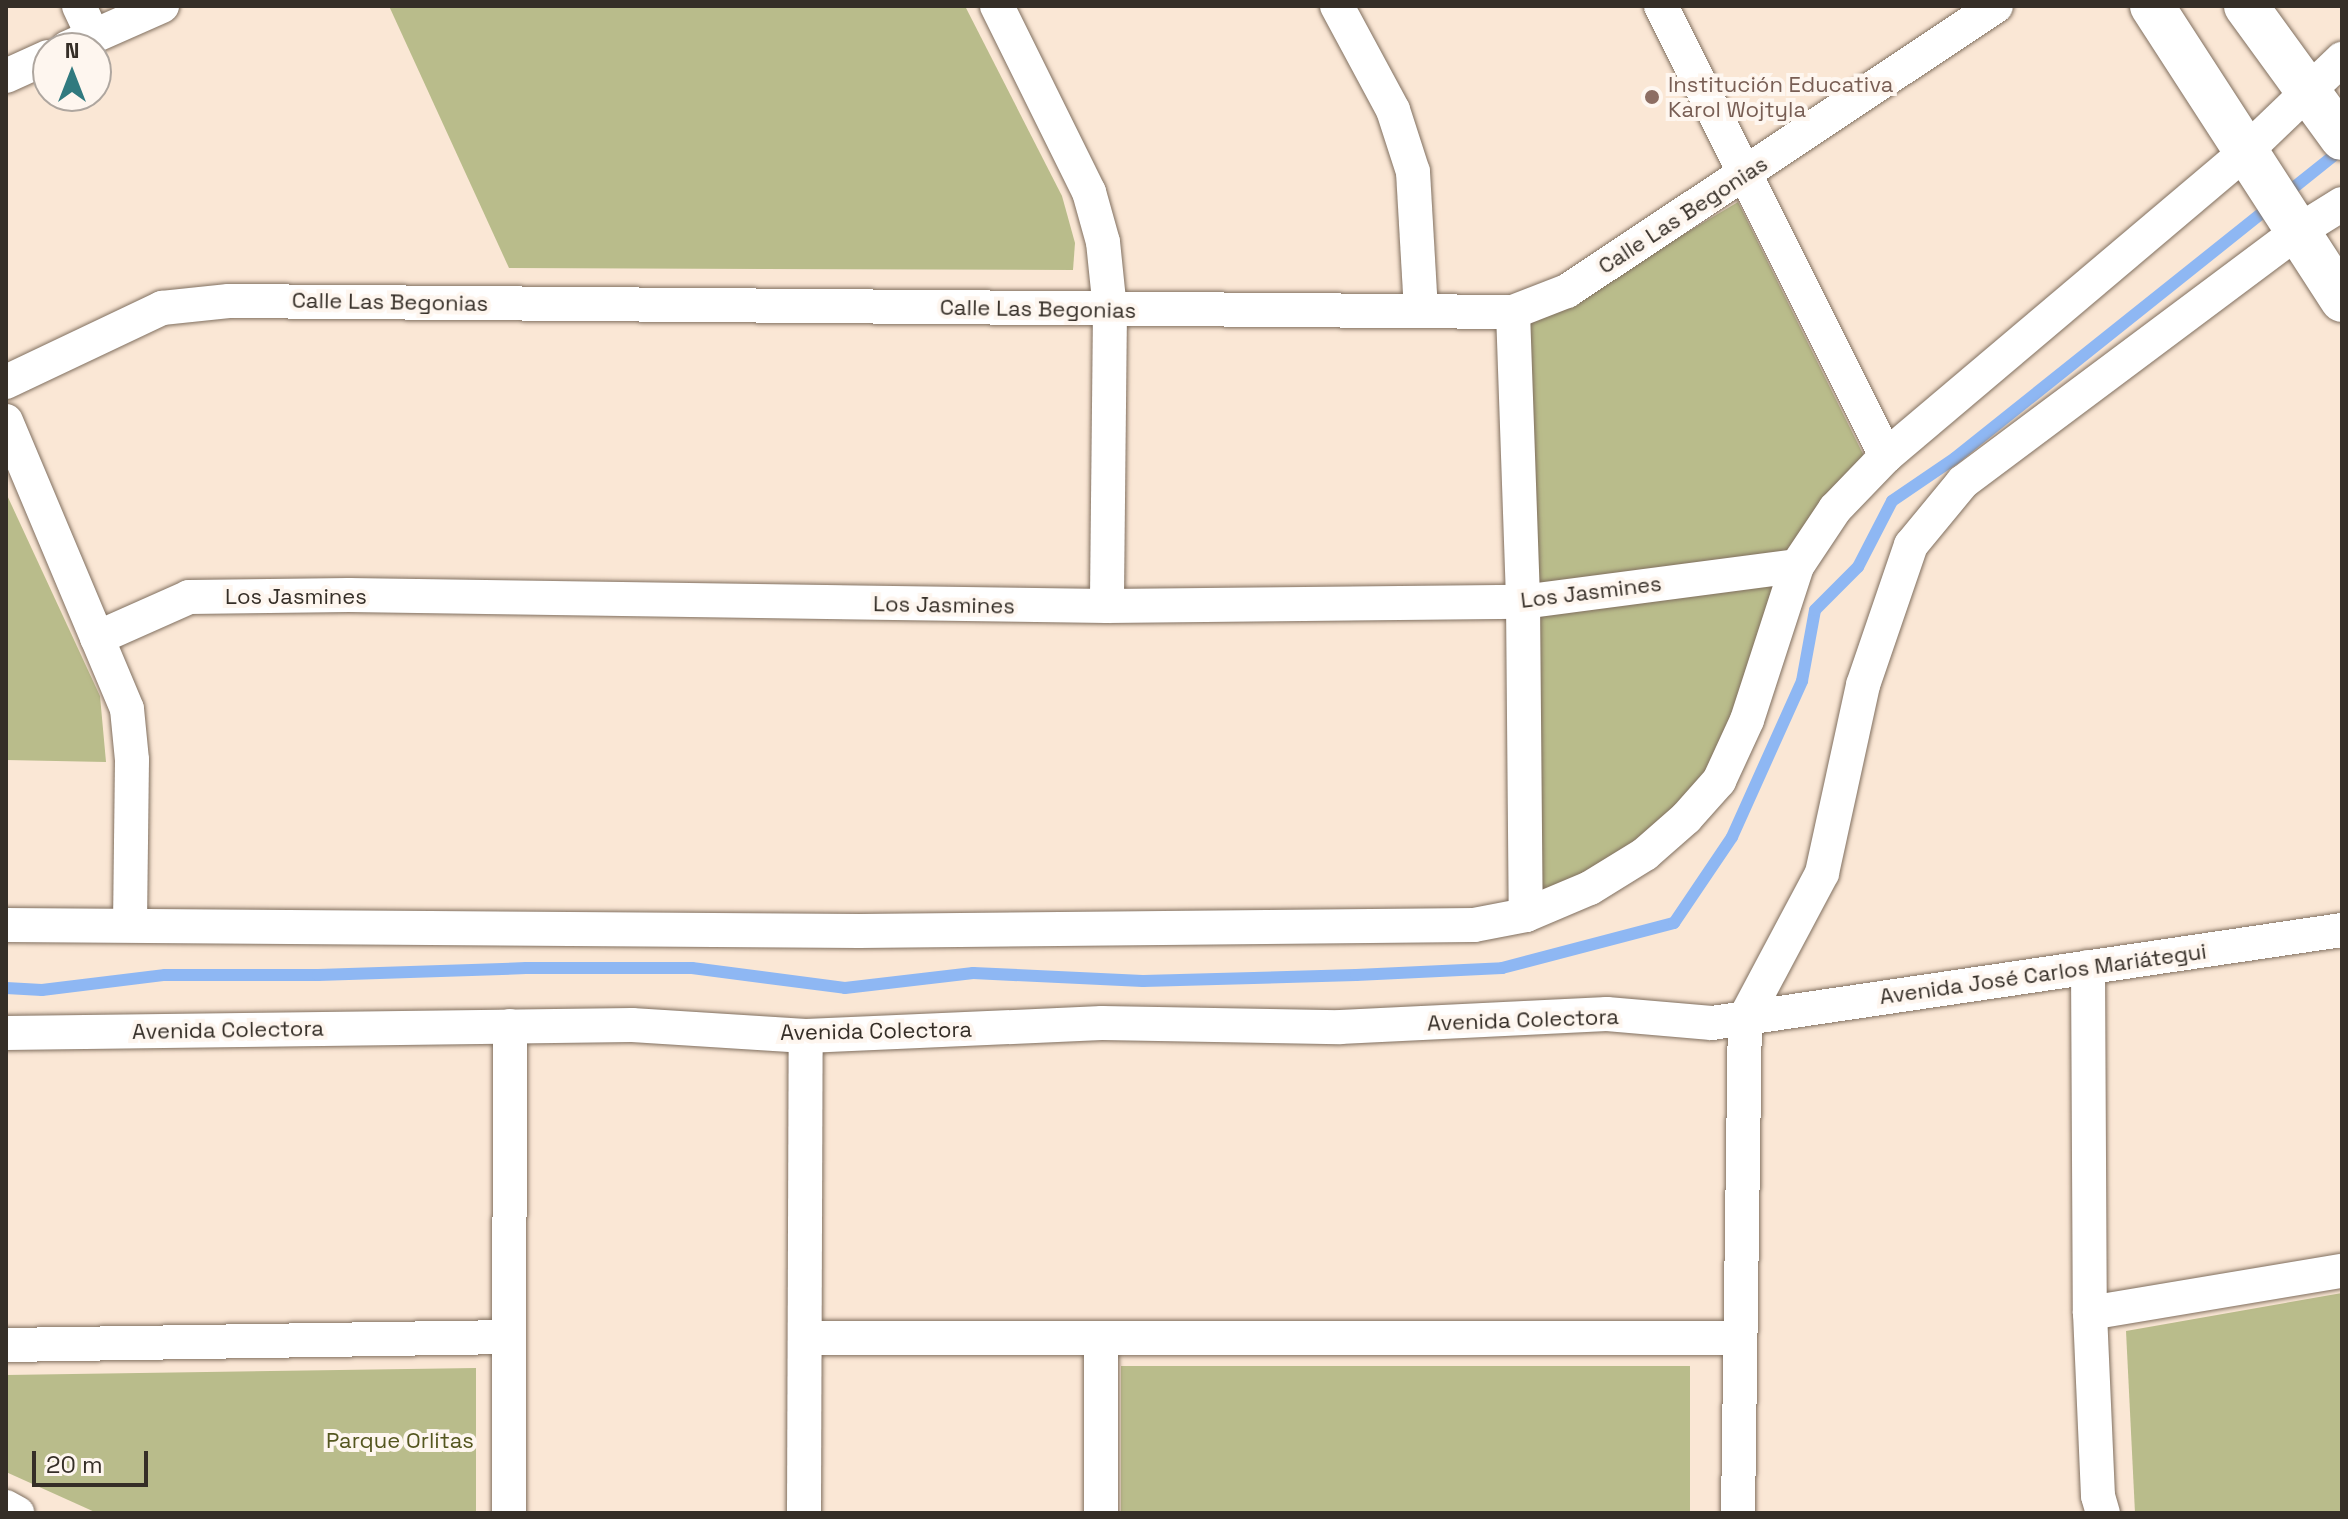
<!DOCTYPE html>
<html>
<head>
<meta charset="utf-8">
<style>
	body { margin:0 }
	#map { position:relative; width:2348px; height:1519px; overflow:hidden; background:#fae7d5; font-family:"Space Grotesk",sans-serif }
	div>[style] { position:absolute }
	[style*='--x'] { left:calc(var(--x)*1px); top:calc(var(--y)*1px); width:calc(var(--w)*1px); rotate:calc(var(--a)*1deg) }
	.green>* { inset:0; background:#b9bc8b; transform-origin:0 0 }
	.stream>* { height:12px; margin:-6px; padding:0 6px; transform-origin:6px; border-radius:6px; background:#8eb7f3 }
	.roads { filter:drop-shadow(0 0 2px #806f5f) drop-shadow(0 0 2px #806f5f) }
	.street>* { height:34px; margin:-17px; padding:0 17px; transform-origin:17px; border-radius:17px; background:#fff }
	.secondary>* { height:44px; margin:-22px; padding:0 22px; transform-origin:22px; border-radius:22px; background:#fff }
	.dots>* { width:22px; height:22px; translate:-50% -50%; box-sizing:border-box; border:4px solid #fef6ef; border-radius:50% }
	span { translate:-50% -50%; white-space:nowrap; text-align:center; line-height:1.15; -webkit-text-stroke:8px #fef6ef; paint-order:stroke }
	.education-label { font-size:22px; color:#785e54 }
	.left { translate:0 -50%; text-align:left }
	.street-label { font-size:22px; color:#352e27 }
	.park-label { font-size:22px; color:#54561f }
	.frame { position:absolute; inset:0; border:8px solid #352e27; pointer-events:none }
	.north { position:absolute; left:32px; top:32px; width:80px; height:80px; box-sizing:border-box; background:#fef6ef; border:2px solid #aea69f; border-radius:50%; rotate:0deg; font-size:22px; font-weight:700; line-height:32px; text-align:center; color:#352e27 }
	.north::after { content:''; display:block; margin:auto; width:28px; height:36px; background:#317a7f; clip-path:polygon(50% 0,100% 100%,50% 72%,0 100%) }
	.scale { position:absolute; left:32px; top:1451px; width:116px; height:36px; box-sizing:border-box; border:4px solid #352e27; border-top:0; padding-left:10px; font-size:24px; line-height:28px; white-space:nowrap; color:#352e27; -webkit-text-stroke:6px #fef6ef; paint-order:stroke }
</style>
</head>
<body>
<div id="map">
	<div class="green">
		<i style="clip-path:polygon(389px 6px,965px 6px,1062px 196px,1075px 243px,1073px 270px,509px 268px)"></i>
		<i style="clip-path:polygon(1738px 202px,1864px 456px,1787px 554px,1531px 593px,1525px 318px,1575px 299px)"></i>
		<i style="clip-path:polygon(6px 493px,100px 696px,106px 762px,6px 760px)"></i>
		<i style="clip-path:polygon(1778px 583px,1728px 731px,1706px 778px,1647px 835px,1538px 900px,1535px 611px)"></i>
		<i style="clip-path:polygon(2342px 1293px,2342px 1513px,2135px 1513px,2126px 1331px)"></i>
		<i style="left:1121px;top:1366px;width:569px;height:147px"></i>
		<i style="clip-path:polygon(476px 1368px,476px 1513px,97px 1513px,6px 1472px,6px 1375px)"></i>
	</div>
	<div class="stream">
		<i style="--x:6;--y:988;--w:36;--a:3"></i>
		<i style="--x:42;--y:990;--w:124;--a:-7"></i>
		<i style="--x:165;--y:975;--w:153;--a:0"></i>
		<i style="--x:318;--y:975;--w:208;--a:-1.9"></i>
		<i style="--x:526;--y:968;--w:166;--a:0"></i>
		<i style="--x:692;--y:968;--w:154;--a:7.4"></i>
		<i style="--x:845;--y:988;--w:129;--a:-6.7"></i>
		<i style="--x:973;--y:973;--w:170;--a:2.7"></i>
		<i style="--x:1143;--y:981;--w:213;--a:-1.6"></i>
		<i style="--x:1356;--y:975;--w:146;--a:-2.7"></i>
		<i style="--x:1502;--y:968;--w:178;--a:-14.7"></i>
		<i style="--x:1674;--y:923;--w:104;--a:-56"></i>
		<i style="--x:1732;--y:837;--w:171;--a:-65.8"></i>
		<i style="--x:1802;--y:681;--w:72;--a:-79.6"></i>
		<i style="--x:1815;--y:610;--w:61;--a:-45"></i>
		<i style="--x:1858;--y:567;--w:74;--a:-62.7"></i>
		<i style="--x:1892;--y:501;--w:76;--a:-34.3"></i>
		<i style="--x:1955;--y:458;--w:495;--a:-38.6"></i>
	</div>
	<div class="roads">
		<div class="street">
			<i style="--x:79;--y:6;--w:33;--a:65"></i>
			<i style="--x:997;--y:6;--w:208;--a:63.7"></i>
			<i style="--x:1089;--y:192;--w:52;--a:74.4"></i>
			<i style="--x:1103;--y:242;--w:68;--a:84.1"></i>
			<i style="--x:1110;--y:310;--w:296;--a:90.6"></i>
			<i style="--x:1337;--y:6;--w:118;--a:61.7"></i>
			<i style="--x:1393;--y:110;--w:65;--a:72.1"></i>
			<i style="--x:1413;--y:172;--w:139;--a:86.7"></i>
			<i style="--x:1661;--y:6;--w:503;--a:63.43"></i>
			<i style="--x:67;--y:48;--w:104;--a:-23.9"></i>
			<i style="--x:6;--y:76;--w:46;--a:-24.3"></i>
			<i style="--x:1513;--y:312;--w:290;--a:88"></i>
			<i style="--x:1523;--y:602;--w:313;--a:89.5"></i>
			<i style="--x:6;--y:382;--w:173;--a:-25.4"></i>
			<i style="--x:162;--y:308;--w:67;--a:-6"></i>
			<i style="--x:229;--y:301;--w:1284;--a:0.49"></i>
			<i style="--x:1513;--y:312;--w:58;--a:-21.3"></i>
			<i style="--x:1567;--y:291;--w:515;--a:-33.6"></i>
			<i style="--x:6;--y:421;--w:312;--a:67.2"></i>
			<i style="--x:127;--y:709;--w:51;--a:84.4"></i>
			<i style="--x:132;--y:760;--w:164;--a:90.7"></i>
			<i style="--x:97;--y:638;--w:101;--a:-24"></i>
			<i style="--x:189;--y:597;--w:160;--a:-0.7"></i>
			<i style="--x:349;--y:595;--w:758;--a:0.83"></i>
			<i style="--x:1107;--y:606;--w:416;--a:-0.6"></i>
			<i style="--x:1523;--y:602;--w:276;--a:-7.5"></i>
			<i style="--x:6;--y:925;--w:853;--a:0.4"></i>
			<i style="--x:859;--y:931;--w:615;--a:-0.56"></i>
			<i style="--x:1474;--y:925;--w:53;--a:-10.9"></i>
			<i style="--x:1526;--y:915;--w:69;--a:-22.9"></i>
			<i style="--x:1590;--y:888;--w:65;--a:-31.7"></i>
			<i style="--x:1645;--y:854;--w:55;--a:-41.3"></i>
			<i style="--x:1686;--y:818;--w:50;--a:-48.3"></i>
			<i style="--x:1719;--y:781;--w:67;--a:-65.3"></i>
			<i style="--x:1747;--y:720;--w:162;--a:-72"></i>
			<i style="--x:1797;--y:566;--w:69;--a:-56.3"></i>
			<i style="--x:1835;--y:509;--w:74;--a:-46.1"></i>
			<i style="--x:1886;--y:456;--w:469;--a:-40.2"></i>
			<i style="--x:2244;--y:153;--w:136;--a:-43.8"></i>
			<i style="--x:2088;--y:967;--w:346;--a:89.7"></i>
			<i style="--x:2090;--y:1313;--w:183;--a:87.5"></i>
			<i style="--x:2098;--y:1496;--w:18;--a:74"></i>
			<i style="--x:6;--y:1033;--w:626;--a:-0.73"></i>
			<i style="--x:632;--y:1025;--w:174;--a:3.6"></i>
			<i style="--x:806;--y:1036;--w:296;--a:-2.5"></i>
			<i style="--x:1102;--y:1023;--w:238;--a:1"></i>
			<i style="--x:1340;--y:1027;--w:267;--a:-2.8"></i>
			<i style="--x:1607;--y:1014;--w:105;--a:4.9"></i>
			<i style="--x:1712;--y:1023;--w:637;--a:-8.4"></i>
			<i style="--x:2090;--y:1313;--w:255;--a:-9.5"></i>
			<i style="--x:805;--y:1338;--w:933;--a:0"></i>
			<i style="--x:6;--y:1345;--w:503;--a:-0.91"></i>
			<i style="--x:6;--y:1507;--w:13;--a:29"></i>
			<i style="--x:509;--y:1513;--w:487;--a:-89.9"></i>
			<i style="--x:804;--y:1513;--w:477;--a:-89.8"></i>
			<i style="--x:1101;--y:1513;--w:175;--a:-90"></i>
			<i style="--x:1738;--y:1513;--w:495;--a:-89.2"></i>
			<i style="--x:1745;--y:1018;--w:164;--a:-62"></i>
			<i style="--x:1822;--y:873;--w:192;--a:-77.7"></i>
			<i style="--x:1863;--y:685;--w:148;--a:-71.1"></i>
			<i style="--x:1911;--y:545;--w:82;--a:-50.5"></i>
			<i style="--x:1963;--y:482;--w:417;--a:-36.8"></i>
			<i style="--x:2297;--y:232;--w:53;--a:-31.9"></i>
		</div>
		<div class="secondary">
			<i style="--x:2152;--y:6;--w:350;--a:57.1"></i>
			<i style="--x:2246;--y:6;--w:163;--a:54"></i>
		</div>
	</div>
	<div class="dots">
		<i style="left:1652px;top:97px;background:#8d6e63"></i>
	</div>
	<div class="education-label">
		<span class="left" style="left:1668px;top:97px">Institución Educativa<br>Karol Wojtyla</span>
	</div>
	<div class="street-label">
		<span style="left:1683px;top:215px;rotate:-33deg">Calle Las Begonias</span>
		<span style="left:390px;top:302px;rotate:1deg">Calle Las Begonias</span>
		<span style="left:1038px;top:309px;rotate:1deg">Calle Las Begonias</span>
		<span style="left:1591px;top:592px;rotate:-7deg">Los Jasmines</span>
		<span style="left:296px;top:597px">Los Jasmines</span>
		<span style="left:944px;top:605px;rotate:1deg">Los Jasmines</span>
		<span style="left:2043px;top:974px;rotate:-8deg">Avenida José Carlos Mariátegui</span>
		<span style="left:1523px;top:1020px;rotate:-2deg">Avenida Colectora</span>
		<span style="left:228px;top:1030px;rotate:-1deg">Avenida Colectora</span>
		<span style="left:876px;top:1031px;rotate:-1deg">Avenida Colectora</span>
	</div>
	<div class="park-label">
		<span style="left:400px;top:1441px">Parque Orlitas</span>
	</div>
	<div class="frame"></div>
	<div class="north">N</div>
	<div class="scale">20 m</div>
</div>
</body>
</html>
